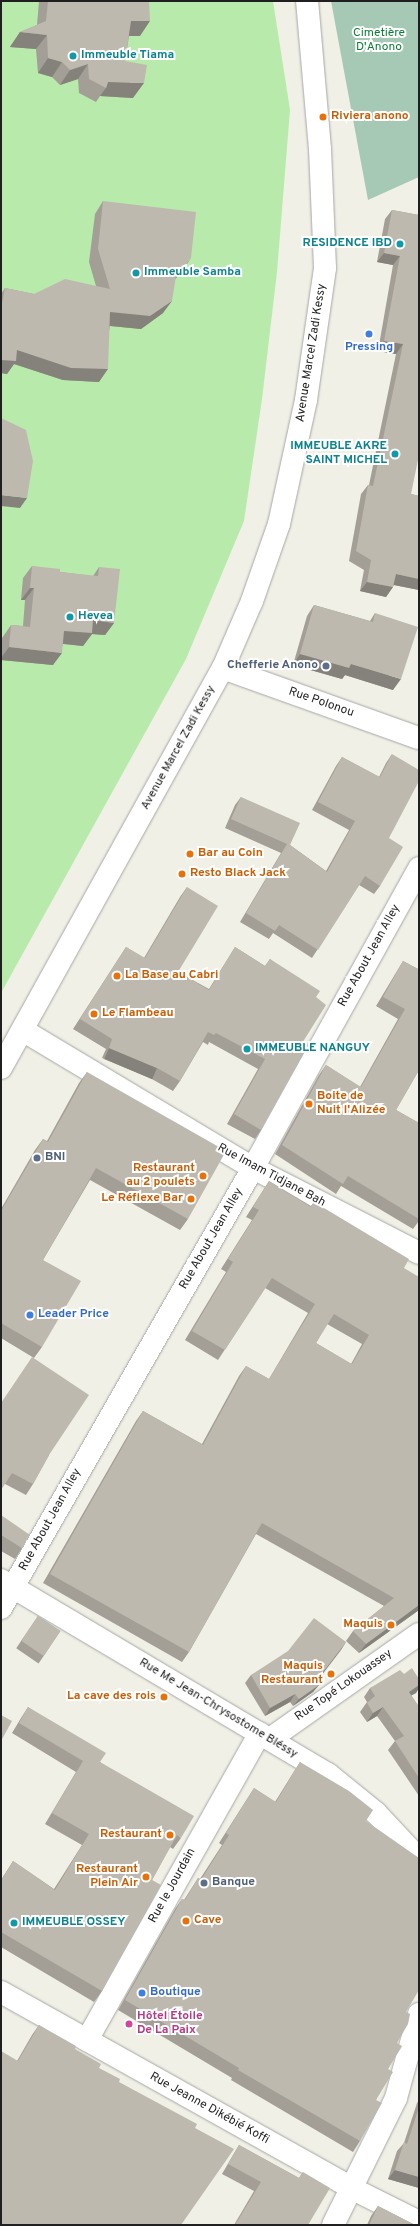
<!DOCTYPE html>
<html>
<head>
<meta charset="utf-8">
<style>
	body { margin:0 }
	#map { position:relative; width:420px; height:2226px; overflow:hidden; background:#f0f0e6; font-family:Overpass,sans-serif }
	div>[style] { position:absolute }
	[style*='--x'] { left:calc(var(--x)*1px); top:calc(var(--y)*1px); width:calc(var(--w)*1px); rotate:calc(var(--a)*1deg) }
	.grass>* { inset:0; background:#b8eaab }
	.cemetery>* { inset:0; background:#a6c9b6 }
	.roads { filter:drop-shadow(0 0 1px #a6a6a6) drop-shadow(0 0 1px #a6a6a6) }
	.minor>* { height:22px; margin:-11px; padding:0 11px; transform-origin:11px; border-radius:11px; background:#fff }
	.wall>* { inset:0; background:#a39f96; transform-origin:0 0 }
	.shaded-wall>* { inset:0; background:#84827a; transform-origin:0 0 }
	.building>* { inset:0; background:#bdb9af; transform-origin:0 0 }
	.dots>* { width:11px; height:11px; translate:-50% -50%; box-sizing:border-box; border:2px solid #fff; border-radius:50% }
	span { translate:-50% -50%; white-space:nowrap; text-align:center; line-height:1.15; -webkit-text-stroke:4px #fff; paint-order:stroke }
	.park-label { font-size:12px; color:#0b8036 }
	.culture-label { font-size:12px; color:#0d838f; font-weight:700 }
	.left { translate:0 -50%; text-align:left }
	.right { translate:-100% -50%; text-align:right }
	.food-label { font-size:12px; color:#c56008; font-weight:700 }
	.shop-label { font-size:12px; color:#366cbe; font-weight:700 }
	.street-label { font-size:12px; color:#1f1f1f }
	.service-label { font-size:12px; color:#4e5e75; font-weight:700 }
	.hotel-label { font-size:12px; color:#b23c85; font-weight:700 }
	.frame { position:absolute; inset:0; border:2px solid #1f1f1f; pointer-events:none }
</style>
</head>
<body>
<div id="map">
	<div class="grass">
		<i style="clip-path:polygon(1px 1px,273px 1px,290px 110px,277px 272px,262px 399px,244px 521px,186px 659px,1px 993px)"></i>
	</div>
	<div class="cemetery">
		<i style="clip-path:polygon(331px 1px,419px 1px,419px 177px,368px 200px)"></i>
	</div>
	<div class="roads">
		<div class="minor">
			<i style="--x:223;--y:668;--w:208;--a:19.7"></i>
			<i style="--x:24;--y:1031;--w:267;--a:30.9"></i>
			<i style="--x:253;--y:1168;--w:186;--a:27.1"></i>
			<i style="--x:1;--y:1068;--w:457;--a:-61"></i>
			<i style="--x:223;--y:668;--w:73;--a:-66.6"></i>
			<i style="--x:252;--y:601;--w:82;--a:-70.7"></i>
			<i style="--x:279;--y:524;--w:127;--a:-77.7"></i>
			<i style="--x:306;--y:400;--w:133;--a:-81.8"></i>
			<i style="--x:325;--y:268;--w:119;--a:-92.4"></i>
			<i style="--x:320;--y:149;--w:149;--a:-95"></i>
			<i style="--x:1;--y:1580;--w:380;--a:30.7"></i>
			<i style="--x:328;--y:1774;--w:62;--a:39.1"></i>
			<i style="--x:376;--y:1813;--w:63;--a:46.9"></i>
			<i style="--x:1;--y:1608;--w:507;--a:-60.2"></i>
			<i style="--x:253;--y:1168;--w:343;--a:-61"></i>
			<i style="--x:270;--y:1739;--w:182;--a:-35.2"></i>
			<i style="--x:1;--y:1992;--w:403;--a:29.2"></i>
			<i style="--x:353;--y:2189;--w:74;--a:26.6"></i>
			<i style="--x:87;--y:2040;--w:352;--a:-60.6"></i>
			<i style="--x:333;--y:2225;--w:142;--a:-63.6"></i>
			<i style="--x:396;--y:2098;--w:87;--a:-74.7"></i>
		</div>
	</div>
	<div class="wall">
		<i style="clip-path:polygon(39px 1px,149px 1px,140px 36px,129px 36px,125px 61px,133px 98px,100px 96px,96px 102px,79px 93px,78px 79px,60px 85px,52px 77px,38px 73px,36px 49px,10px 47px,20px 32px,37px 25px)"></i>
		<i style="clip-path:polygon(103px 201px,182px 271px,175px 279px,163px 313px,141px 329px,110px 326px,99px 382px,63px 380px,14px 364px,7px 374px,1px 373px,1px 294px,5px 288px,34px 294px,96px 286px,89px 262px,95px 214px)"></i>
		<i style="clip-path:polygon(392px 210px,419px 215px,411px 494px,419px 496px,419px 590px,394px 585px,386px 597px,360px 591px,364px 570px,349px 561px,361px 494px,368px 485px,369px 485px,396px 354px,378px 351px,393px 265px,377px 262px,385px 219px)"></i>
		<i style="clip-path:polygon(32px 566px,60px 572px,93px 576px,99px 567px,114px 623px,105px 635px,92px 634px,83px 646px,63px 644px,53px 665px,1px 660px,1px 650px,2px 638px,11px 625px,23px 626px,25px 600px,21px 600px,23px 578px)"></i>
		<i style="clip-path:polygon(314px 605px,370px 621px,375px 613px,393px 690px,345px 675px,342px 679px,293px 665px,307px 616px)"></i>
		<i style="clip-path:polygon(392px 754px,389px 838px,380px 886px,374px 894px,359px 885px,312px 958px,273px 933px,269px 939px,240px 922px,281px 853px,225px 828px,235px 805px,241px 797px,290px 845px,326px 871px,349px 830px,312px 810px,336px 766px,342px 757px,379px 777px,386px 763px)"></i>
		<i style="clip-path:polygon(187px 887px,178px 972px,209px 989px,235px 947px,265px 966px,270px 959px,316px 997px,299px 1048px,261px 1130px,255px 1139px,227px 1124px,258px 1069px,209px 1042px,208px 1045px,203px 1042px,180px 1081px,173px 1091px,150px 1078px,102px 1058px,106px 1049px,73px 1029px,126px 947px,144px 958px,180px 897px)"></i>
		<i style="clip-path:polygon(403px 961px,418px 969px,419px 967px,419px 1070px,396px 1110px,419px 1123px,419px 1221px,413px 1229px,341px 1186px,336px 1194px,275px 1154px,319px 1075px,326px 1065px,360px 1087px,398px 1019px,376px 1006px)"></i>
		<i style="clip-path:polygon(87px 1072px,188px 1219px,180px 1230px,90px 1180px,43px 1260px,42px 1347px,34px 1358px,1px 1338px,1px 1209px,35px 1150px,43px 1139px,47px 1141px,79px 1083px)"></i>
		<i style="clip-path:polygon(evenodd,269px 1181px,311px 1206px,314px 1202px,404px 1268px,419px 1610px,359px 1653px,346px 1641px,353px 1631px,384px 1606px,256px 1534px,189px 1652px,182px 1662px,43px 1583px,136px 1421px,143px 1411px,202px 1444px,239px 1376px,246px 1366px,269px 1379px,308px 1313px,265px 1288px,218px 1360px,185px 1340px,226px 1272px,221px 1269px,252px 1220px,246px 1217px,269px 1181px,327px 1324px,362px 1344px,351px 1364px,316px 1343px,327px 1324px)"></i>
		<i style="clip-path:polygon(1px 1403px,49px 1455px,33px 1484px,26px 1495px,5px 1484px)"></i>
		<i style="clip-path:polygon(1px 1515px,22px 1548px,15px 1559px,1px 1551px)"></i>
		<i style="left:38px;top:1616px;width:27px;height:39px;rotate:34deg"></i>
		<i style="clip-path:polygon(346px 1642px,316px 1682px,319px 1685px,313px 1692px,293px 1706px,290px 1702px,265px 1716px,245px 1683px,251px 1675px)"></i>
		<i style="clip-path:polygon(404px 1674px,419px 1679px,419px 1688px,416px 1693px,411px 1695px,419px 1707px,419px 1796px,388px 1750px,395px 1741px,377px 1716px,367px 1722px,360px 1712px,367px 1702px,364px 1697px,370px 1688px)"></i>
		<i style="clip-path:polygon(28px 1707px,100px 1762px,181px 1838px,173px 1849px,170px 1847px,152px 1880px,102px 1991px,94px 2002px,1px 1947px,1px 1880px,13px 1861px,54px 1889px,82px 1845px,45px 1824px,76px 1772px,12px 1733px,21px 1718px)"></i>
		<i style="clip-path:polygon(300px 1762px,366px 1821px,406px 2012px,388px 2069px,360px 2141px,353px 2152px,231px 2080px,232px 2078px,118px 2010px,175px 1909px,182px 1899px,184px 1900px,198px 1878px,200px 1879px,222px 1845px,219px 1843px,254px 1788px,275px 1802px,293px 1773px)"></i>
		<i style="clip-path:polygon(39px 2025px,75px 2049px,1px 2225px,17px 2061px,32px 2035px)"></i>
		<i style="clip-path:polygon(419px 2100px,419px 2188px,388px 2179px,397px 2151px,404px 2143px,417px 2103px)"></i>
		<i style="clip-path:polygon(239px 2145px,299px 2178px,303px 2172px,308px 2225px,234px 2225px,254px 2191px,222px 2174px,233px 2155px)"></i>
		<i style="clip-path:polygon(378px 2206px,415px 2225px,367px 2225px,371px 2216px)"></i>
	</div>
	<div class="shaded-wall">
		<i style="clip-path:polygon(131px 21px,150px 21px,140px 36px,121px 36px)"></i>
		<i style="clip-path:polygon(20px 32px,47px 35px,36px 49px,10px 47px)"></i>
		<i style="clip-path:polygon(48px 58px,62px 62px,52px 77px,38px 73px)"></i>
		<i style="clip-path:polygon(88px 64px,78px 79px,60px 85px,70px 70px)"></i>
		<i style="clip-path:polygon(108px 82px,144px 83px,133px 98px,100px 96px,106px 88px)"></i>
		<i style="clip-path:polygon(384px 253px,400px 256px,393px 265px,377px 262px)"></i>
		<i style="clip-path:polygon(191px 258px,182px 271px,167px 289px,176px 276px)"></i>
		<i style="clip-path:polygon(172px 301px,163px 313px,141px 329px,101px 325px,110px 312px)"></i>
		<i style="clip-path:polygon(384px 341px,403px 344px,396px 354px,378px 351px)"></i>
		<i style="clip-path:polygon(17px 350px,108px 369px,99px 382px,63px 380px,14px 364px,7px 374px,1px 373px,1px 360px)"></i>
		<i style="clip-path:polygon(1px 495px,27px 498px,20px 508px,1px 506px)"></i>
		<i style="clip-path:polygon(396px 574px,419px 579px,419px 590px,389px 584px)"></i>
		<i style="clip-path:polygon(367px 582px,393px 587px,386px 597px,360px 591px)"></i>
		<i style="clip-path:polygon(30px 588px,34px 588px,25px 600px,21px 600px)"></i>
		<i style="clip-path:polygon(93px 620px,114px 623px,105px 635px,92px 634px,83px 646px,56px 643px,64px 631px)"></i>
		<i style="clip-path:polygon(9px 647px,62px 653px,53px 665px,1px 660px,1px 658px)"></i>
		<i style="clip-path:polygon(300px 654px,351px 664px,401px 679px,393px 690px,345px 675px,342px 679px,293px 665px)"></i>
		<i style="left:109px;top:1048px;width:52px;height:12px;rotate:23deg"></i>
		<i style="clip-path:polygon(419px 1605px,419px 1610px,359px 1653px,366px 1644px)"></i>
		<i style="clip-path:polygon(346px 1642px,341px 1650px,311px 1689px,316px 1681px)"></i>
		<i style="clip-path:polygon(319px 1685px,313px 1692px,293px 1706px,299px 1699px)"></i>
		<i style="clip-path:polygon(419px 1685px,419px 1688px,416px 1693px,403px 1700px,409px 1692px)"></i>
		<i style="clip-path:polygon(295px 1694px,290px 1702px,265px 1716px,270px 1708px)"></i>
		<i style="clip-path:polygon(383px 1707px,377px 1716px,367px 1722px,373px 1713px)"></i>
		<i style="clip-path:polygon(395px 2170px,419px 2177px,419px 2188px,388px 2179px)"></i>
	</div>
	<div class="building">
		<i style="clip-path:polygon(48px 1px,149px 1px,150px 21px,131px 21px,125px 61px,147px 65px,144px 83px,108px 82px,106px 88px,89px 79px,88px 64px,70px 70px,62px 62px,48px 58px,47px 35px,20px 32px,46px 21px)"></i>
		<i style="clip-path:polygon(103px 201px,196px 212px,191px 258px,176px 276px,172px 301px,150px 316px,110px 312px,108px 369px,71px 368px,17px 350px,16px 361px,1px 360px,1px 308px,5px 288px,34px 294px,65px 279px,110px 289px,98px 249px)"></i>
		<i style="clip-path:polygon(392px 210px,419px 215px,419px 455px,411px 494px,419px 496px,419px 579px,396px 574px,393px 587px,367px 582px,371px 560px,356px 551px,368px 485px,373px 486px,403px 344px,384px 341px,400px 256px,384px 253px)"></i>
		<i style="clip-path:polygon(1px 418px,26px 430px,33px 461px,27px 498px,1px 495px)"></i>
		<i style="clip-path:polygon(32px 566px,60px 569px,60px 572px,98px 576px,99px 567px,120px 569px,114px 623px,93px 620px,92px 633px,64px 631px,62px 653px,9px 647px,11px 625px,30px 627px,34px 588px,30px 588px)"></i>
		<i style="clip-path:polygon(314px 605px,373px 622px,375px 613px,418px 627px,401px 679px,351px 664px,349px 668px,300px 654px)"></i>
		<i style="clip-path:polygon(392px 754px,419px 770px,419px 781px,389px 838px,403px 847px,380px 886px,365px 876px,318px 950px,279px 925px,275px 931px,246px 913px,287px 844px,231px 819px,241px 797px,300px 823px,290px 845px,327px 872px,355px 821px,318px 802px,342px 757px,380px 777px)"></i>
		<i style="clip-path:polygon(187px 887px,218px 906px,178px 972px,209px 990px,235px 947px,265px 966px,270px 959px,320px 991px,316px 997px,326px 1005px,299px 1048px,305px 1051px,261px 1130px,234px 1114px,265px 1059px,216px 1033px,214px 1035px,208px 1032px,180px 1081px,157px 1068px,109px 1048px,112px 1039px,80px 1019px,126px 947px,145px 958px)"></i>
		<i style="clip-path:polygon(403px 961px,418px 969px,419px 968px,419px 1070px,396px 1110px,419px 1123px,419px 1219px,348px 1176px,343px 1184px,282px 1145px,326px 1065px,361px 1087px,405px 1009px,383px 997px)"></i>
		<i style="clip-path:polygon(87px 1072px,226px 1151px,188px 1219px,96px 1168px,43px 1260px,81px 1281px,42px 1347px,1px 1323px,1px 1211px,43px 1139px,48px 1142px)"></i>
		<i style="clip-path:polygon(evenodd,269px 1181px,311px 1207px,314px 1202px,409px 1259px,404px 1268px,419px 1277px,419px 1605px,366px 1644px,353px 1631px,394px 1598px,262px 1523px,189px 1652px,50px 1574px,143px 1411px,203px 1445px,246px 1366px,269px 1379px,315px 1304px,272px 1278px,225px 1350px,192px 1331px,233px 1262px,228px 1259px,259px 1210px,253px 1207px,269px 1181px,334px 1314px,369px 1335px,352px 1364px,316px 1343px,334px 1314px)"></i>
		<i style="clip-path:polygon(32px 1357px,89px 1395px,49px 1455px,33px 1484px,12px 1473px,1px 1490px,1px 1403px)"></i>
		<i style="clip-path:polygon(1px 1515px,30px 1535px,22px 1548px,1px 1535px)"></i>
		<i style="left:38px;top:1616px;width:27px;height:30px;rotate:34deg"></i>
		<i style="clip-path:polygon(314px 1618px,346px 1642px,316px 1681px,319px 1685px,299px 1699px,295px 1694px,270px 1708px,251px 1675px,288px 1651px)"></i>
		<i style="clip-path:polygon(412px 1668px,419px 1679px,419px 1685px,409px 1692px,419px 1707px,419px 1778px,395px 1741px,404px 1736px,383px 1707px,373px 1713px,367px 1703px,375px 1696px,370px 1688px,400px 1670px,404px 1674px)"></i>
		<i style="clip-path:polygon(28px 1707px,106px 1753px,100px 1762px,194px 1816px,181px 1838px,177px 1835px,152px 1880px,161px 1885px,102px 1991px,1px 1932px,1px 1881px,13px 1861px,55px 1890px,89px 1834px,52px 1813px,83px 1761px,19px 1723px)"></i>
		<i style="clip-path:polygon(1px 1715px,12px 1721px,1px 1741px)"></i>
		<i style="clip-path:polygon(300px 1762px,349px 1791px,373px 1810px,366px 1821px,419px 1858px,419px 1990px,406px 2012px,410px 2014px,408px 2024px,397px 2043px,402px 2046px,401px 2048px,388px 2069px,393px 2072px,376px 2100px,382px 2103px,360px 2141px,238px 2070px,239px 2068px,125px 2000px,182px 1899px,185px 1900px,198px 1878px,201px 1880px,229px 1835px,226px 1833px,254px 1788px,276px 1802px)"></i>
		<i style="clip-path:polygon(39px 2025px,76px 2046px,75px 2049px,101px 2064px,99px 2068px,120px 2079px,119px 2082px,197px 2124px,195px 2128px,234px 2149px,181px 2225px,1px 2225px,1px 2051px,18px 2061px)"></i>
		<i style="clip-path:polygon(419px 2107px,419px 2177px,395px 2170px,404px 2142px,407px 2144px)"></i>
		<i style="clip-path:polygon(239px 2145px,299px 2178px,303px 2172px,330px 2188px,308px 2225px,235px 2225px,261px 2182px,228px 2164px)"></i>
		<i style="clip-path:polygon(378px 2206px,415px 2225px,369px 2225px)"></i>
	</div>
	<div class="dots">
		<i style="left:73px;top:56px;background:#0f9aa8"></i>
		<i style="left:323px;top:117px;background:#e8710a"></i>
		<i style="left:400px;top:244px;background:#0f9aa8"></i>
		<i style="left:136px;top:273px;background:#0f9aa8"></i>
		<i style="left:369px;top:334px;background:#3f7fe0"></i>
		<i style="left:395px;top:454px;background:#0f9aa8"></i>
		<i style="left:70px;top:617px;background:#0f9aa8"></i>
		<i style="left:326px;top:666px;background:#5c6f8a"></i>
		<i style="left:190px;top:854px;background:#e8710a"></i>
		<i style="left:182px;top:874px;background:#e8710a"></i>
		<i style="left:117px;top:976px;background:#e8710a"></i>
		<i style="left:94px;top:1014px;background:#e8710a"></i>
		<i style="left:247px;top:1049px;background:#0f9aa8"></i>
		<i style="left:309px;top:1104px;background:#e8710a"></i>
		<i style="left:37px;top:1158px;background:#5c6f8a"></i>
		<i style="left:203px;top:1176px;background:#e8710a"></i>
		<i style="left:191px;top:1199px;background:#e8710a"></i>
		<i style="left:30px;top:1315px;background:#3f7fe0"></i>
		<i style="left:391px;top:1625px;background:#e8710a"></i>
		<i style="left:331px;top:1674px;background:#e8710a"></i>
		<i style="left:164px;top:1697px;background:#e8710a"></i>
		<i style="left:170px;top:1835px;background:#e8710a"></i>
		<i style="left:146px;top:1877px;background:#e8710a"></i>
		<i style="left:204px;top:1883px;background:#5c6f8a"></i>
		<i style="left:186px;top:1921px;background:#e8710a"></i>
		<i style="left:14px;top:1923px;background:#0f9aa8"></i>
		<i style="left:142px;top:1993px;background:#3f7fe0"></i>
		<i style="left:129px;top:2024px;background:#d1479c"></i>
	</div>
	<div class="park-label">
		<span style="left:379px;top:41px">Cimetière<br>D'Anono</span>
	</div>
	<div class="culture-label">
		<span class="left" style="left:81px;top:56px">Immeuble Tiama</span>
		<span class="right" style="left:392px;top:244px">RESIDENCE IBD</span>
		<span class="left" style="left:144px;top:273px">Immeuble Samba</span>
		<span class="right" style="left:387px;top:454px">IMMEUBLE AKRE<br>SAINT MICHEL</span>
		<span class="left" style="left:78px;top:617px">Hevea</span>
		<span class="left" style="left:255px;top:1049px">IMMEUBLE NANGUY</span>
		<span class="left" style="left:22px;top:1923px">IMMEUBLE OSSEY</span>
	</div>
	<div class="food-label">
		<span class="left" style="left:331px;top:117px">Riviera anono</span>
		<span class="left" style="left:198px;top:854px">Bar au Coin</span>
		<span class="left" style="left:190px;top:874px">Resto Black Jack</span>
		<span class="left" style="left:125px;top:976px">La Base au Cabri</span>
		<span class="left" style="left:102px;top:1014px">Le Flambeau</span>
		<span class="left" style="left:317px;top:1104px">Boite de<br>Nuit l'Alizée</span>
		<span class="right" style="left:195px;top:1176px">Restaurant<br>au 2 poulets</span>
		<span class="right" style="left:183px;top:1199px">Le Réflexe Bar</span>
		<span class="right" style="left:383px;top:1625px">Maquis</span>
		<span class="right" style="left:323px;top:1674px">Maquis<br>Restaurant</span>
		<span class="right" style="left:156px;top:1697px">La cave des rois</span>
		<span class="right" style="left:162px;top:1835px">Restaurant</span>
		<span class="right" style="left:138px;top:1877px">Restaurant<br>Plein Air</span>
		<span class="left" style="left:194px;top:1921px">Cave</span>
	</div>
	<div class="shop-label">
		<span style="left:369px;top:348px">Pressing</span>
		<span class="left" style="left:38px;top:1315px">Leader Price</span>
		<span class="left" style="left:150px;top:1993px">Boutique</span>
	</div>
	<div class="street-label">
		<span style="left:312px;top:353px;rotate:-81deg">Avenue Marcel Zadi Kessy</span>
		<span style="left:321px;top:703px;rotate:19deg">Rue Polonou</span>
		<span style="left:179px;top:748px;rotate:-61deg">Avenue Marcel Zadi Kessy</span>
		<span style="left:370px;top:956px;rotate:-61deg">Rue About Jean Alley</span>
		<span style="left:271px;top:1176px;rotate:28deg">Rue Imam Tidjane Bah</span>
		<span style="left:212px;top:1239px;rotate:-60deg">Rue About Jean Alley</span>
		<span style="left:51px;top:1520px;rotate:-61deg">Rue About Jean Alley</span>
		<span style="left:344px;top:1686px;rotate:-35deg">Rue Topé Lokouassey</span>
		<span style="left:218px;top:1709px;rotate:31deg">Rue Me Jean-Chrysostome Bléssy</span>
		<span style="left:173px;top:1886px;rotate:-61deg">Rue le Jourdain</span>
		<span style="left:209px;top:2109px;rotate:29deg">Rue Jeanne Dikébié Koffi</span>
	</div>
	<div class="service-label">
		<span class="right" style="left:318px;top:666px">Chefferie Anono</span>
		<span class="left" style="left:45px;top:1158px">BNI</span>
		<span class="left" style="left:212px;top:1883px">Banque</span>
	</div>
	<div class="hotel-label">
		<span class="left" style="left:137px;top:2024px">Hôtel Étoile<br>De La Paix</span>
	</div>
	<div class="frame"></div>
</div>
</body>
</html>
